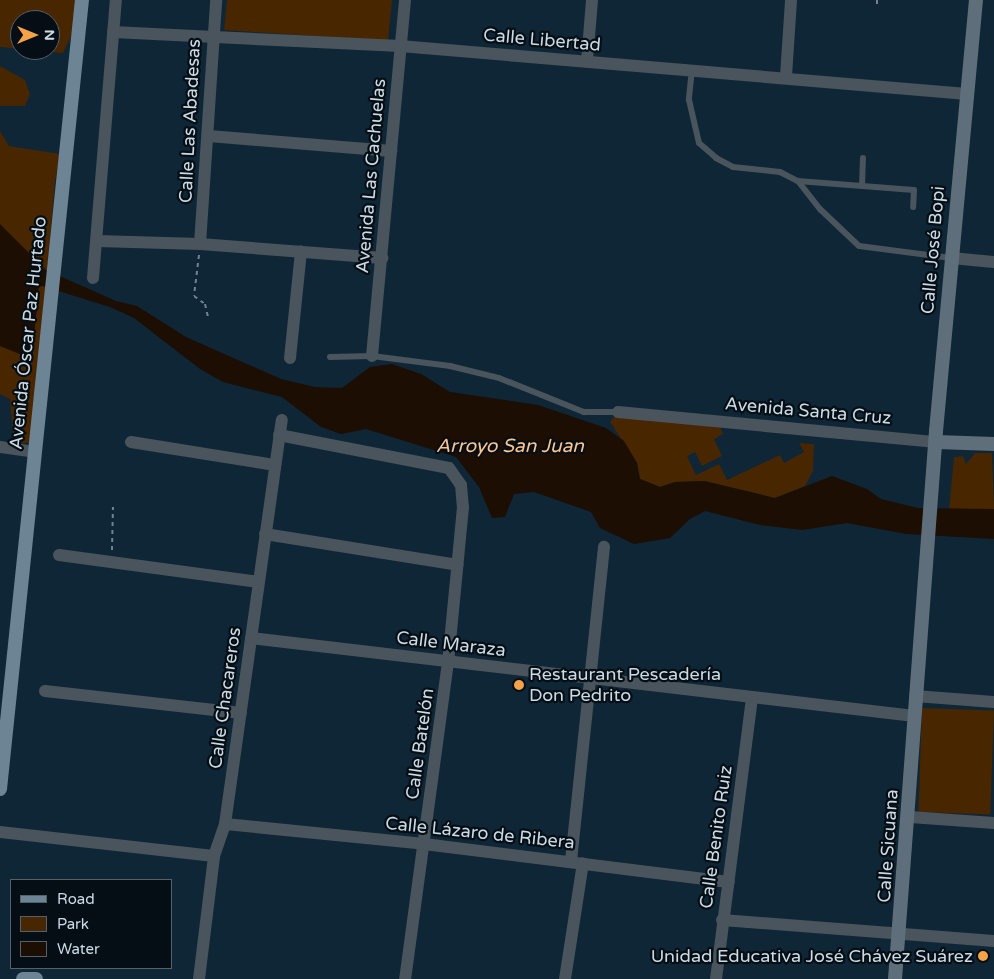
<!DOCTYPE html>
<html>
<head>
<meta charset="utf-8">
<style>
	body { margin:0 }
	#map { position:relative; width:994px; height:979px; overflow:hidden; background:#0e2635; font-family:"Varela Round",sans-serif }
	div>[style] { position:absolute }
	[style*='--x'] { left:calc(var(--x)*1px); top:calc(var(--y)*1px); width:calc(var(--w)*1px); rotate:calc(var(--a)*1deg) }
	.green>* { inset:0; background:#472600; transform-origin:0 0 }
	.water>* { inset:0; background:#1c0e02 }
	.path>* { height:2px; margin-top:-1px; transform-origin:0; background:repeating-linear-gradient(90deg,#708390 0 4px,transparent 0 8px) }
	.service>* { height:6px; margin:-3px; padding:0 3px; transform-origin:3px; border-radius:3px; background:#49545c }
	.minor>* { height:12px; margin:-6px; padding:0 6px; transform-origin:6px; border-radius:6px; background:#49545c }
	.secondary>* { height:14px; margin:-7px; padding:0 7px; transform-origin:7px; border-radius:7px; background:#5e6f7b }
	.primary>* { height:14px; margin:-7px; padding:0 7px; transform-origin:7px; border-radius:7px; background:#6d8494 }
	.dots>* { width:14px; height:14px; translate:-50% -50%; box-sizing:border-box; border:2px solid #050e15; border-radius:50% }
	span { translate:-50% -50%; white-space:nowrap; text-align:center; line-height:1.15; -webkit-text-stroke:4.5px #050e15; paint-order:stroke }
	.street-label { font-size:18px; color:#ccdae4 }
	.poi-label { font-size:18px; color:#ccdae4 }
	.left { translate:0 -50%; text-align:left }
	.right { translate:-100% -50%; text-align:right }
	.water-label { font-size:19px; color:#fdc590; font-style:italic }
	.legend { position:absolute; left:10px; top:879px; width:162px; height:90px; box-sizing:border-box; background:#050e15; border:1px solid #556068; margin:0; padding:6px 9px; list-style:none; font-size:15px; color:#ccdae4 }
	.legend li { display:flex; align-items:center; gap:10px; height:25px }
	.legend b { width:25px; border:1px solid #556068 }
	.north { position:absolute; left:10px; top:10px; width:50px; height:50px; box-sizing:border-box; background:#050e15; border:1px solid #556068; border-radius:50%; rotate:90deg; font-size:14px; font-weight:700; line-height:20px; text-align:center; color:#ccdae4 }
	.north::after { content:''; display:block; margin:auto; width:18px; height:22px; background:#f6a248; clip-path:polygon(50% 0,100% 100%,50% 72%,0 100%) }
</style>
</head>
<body>
<div id="map">
	<div class="green">
		<i style="clip-path:polygon(0 0,79px 0,70px 39px,63px 53px,26px 50px,50px 50px,50px 20px,20px 20px,20px 49px,0 47px)"></i>
		<i style="clip-path:polygon(227px 0,392px 0,388px 41px,224px 30px)"></i>
		<i style="clip-path:polygon(0 66px,25px 80px,30px 94px,25px 106px,0 106px)"></i>
		<i style="clip-path:polygon(0 131px,9px 146px,60px 154px,55px 182px,32px 442px,14px 445px,10px 399px,0 394px)"></i>
		<i style="clip-path:polygon(618px 412px,718px 422px,723px 434px,714px 439px,722px 456px,702px 466px,695px 452px,687px 456px,696px 475px,719px 464px,727px 480px,780px 455px,784px 463px,804px 452px,799px 443px,814px 444px,813px 471px,805px 486px,775px 498px,704px 481px,675px 482px,660px 487px,640px 479px,637px 463px,610px 422px)"></i>
		<i style="clip-path:polygon(975px 453px,992px 453px,994px 509px,949px 509px,954px 457px,963px 456px,966px 464px)"></i>
		<i style="left:922px;top:708px;width:72px;height:104px;rotate:2deg"></i>
	</div>
	<div class="water">
		<i style="clip-path:polygon(0 224px,46px 270px,116px 301px,137px 306px,186px 337px,281px 379px,315px 387px,342px 388px,370px 367px,392px 364px,421px 374px,450px 392px,538px 405px,606px 428px,624px 441px,637px 463px,640px 479px,660px 487px,675px 482px,704px 481px,775px 498px,832px 476px,867px 489px,881px 499px,918px 508px,994px 509px,994px 539px,906px 534px,847px 523px,802px 530px,760px 525px,705px 511px,690px 519px,670px 538px,634px 544px,600px 528px,591px 512px,534px 492px,514px 494px,505px 517px,492px 518px,479px 487px,456px 457px,366px 429px,341px 434px,321px 427px,282px 397px,223px 382px,200px 369px,134px 318px,110px 307px,39px 285px,32px 359px,0 346px)"></i>
	</div>
	<div class="path">
		<i style="--x:877;--y:4;--w:4;--a:-90"></i>
		<i style="--x:199;--y:255;--w:41;--a:97"></i>
		<i style="--x:194;--y:296;--w:14;--a:36"></i>
		<i style="--x:205;--y:304;--w:13;--a:77"></i>
		<i style="--x:112;--y:550;--w:43;--a:-88.7"></i>
	</div>
	<div class="service">
		<i style="--x:692;--y:69;--w:31;--a:96"></i>
		<i style="--x:689;--y:100;--w:44;--a:76.9"></i>
		<i style="--x:699;--y:143;--w:23;--a:41"></i>
		<i style="--x:716;--y:158;--w:19;--a:28"></i>
		<i style="--x:733;--y:167;--w:47;--a:6.1"></i>
		<i style="--x:780;--y:172;--w:20;--a:27"></i>
		<i style="--x:798;--y:181;--w:116;--a:4.4"></i>
		<i style="--x:914;--y:190;--w:17;--a:93"></i>
		<i style="--x:798;--y:181;--w:37;--a:52"></i>
		<i style="--x:821;--y:210;--w:52;--a:43.5"></i>
		<i style="--x:859;--y:246;--w:93;--a:7.4"></i>
		<i style="--x:862;--y:186;--w:28;--a:-88"></i>
		<i style="--x:330;--y:357;--w:42;--a:-1.4"></i>
		<i style="--x:372;--y:356;--w:79;--a:7.3"></i>
		<i style="--x:450;--y:366;--w:50;--a:13.8"></i>
		<i style="--x:499;--y:378;--w:92;--a:21.8"></i>
		<i style="--x:584;--y:412;--w:34;--a:0"></i>
	</div>
	<div class="minor">
		<i style="--x:113;--y:32;--w:287;--a:2.8"></i>
		<i style="--x:400;--y:46;--w:569;--a:4.84"></i>
		<i style="--x:587;--y:61;--w:61;--a:-85.3"></i>
		<i style="--x:786;--y:76;--w:76;--a:-86.2"></i>
		<i style="--x:209;--y:136;--w:183;--a:4.7"></i>
		<i style="--x:97;--y:241;--w:103;--a:1.7"></i>
		<i style="--x:200;--y:244;--w:183;--a:4.4"></i>
		<i style="--x:200;--y:244;--w:245;--a:-86.2"></i>
		<i style="--x:951;--y:258;--w:43;--a:5.3"></i>
		<i style="--x:93;--y:278;--w:279;--a:-85.3"></i>
		<i style="--x:372;--y:356;--w:358;--a:-84.7"></i>
		<i style="--x:290;--y:358;--w:107;--a:-84.1"></i>
		<i style="--x:618;--y:412;--w:320;--a:5.4"></i>
		<i style="--x:279;--y:435;--w:173;--a:11"></i>
		<i style="--x:449;--y:468;--w:21;--a:55"></i>
		<i style="--x:461;--y:485;--w:22;--a:85"></i>
		<i style="--x:463;--y:507;--w:156;--a:95.5"></i>
		<i style="--x:448;--y:662;--w:320;--a:97.7"></i>
		<i style="--x:131;--y:442;--w:146;--a:9.1"></i>
		<i style="--x:0;--y:447;--w:35;--a:8"></i>
		<i style="--x:265;--y:534;--w:195;--a:9.1"></i>
		<i style="--x:59;--y:555;--w:201;--a:7.7"></i>
		<i style="--x:251;--y:638;--w:668;--a:6.71"></i>
		<i style="--x:45;--y:691;--w:197;--a:6.4"></i>
		<i style="--x:915;--y:696;--w:79;--a:4.3"></i>
		<i style="--x:910;--y:817;--w:84;--a:4.1"></i>
		<i style="--x:225;--y:824;--w:200;--a:5.7"></i>
		<i style="--x:424;--y:844;--w:307;--a:7.1"></i>
		<i style="--x:0;--y:832;--w:215;--a:6.4"></i>
		<i style="--x:571;--y:861;--w:316;--a:-84"></i>
		<i style="--x:722;--y:920;--w:273;--a:4.4"></i>
		<i style="--x:199;--y:979;--w:124;--a:-83"></i>
		<i style="--x:214;--y:856;--w:34;--a:-71"></i>
		<i style="--x:225;--y:824;--w:408;--a:-82"></i>
		<i style="--x:565;--y:979;--w:117;--a:-81.2"></i>
		<i style="--x:716;--y:979;--w:282;--a:-82.7"></i>
	</div>
	<div class="secondary">
		<i style="--x:937;--y:442;--w:57;--a:2"></i>
		<i style="--x:895;--y:979;--w:550;--a:-85.72"></i>
		<i style="--x:936;--y:431;--w:433;--a:-84.7"></i>
	</div>
	<div class="primary">
		<i style="--x:0;--y:789;--w:793;--a:-84.07"></i>
		<i style="--x:23;--y:979;--w:13;--a:0"></i>
	</div>
	<div class="dots">
		<i style="left:519px;top:685px;background:#f6a248"></i>
		<i style="left:983px;top:956px;background:#f6a248"></i>
	</div>
	<div class="street-label">
		<span style="left:542px;top:40px;rotate:5deg">Calle Libertad</span>
		<span style="left:190px;top:121px;rotate:-87deg">Calle Las Abadesas</span>
		<span style="left:371px;top:176px;rotate:-85deg">Avenida Las Cachuelas</span>
		<span style="left:933px;top:250px;rotate:-85deg">Calle José Bopi</span>
		<span style="left:28px;top:333px;rotate:-84deg">Avenida Óscar Paz Hurtado</span>
		<span style="left:808px;top:411px;rotate:5deg">Avenida Santa Cruz</span>
		<span style="left:451px;top:644px;rotate:7deg">Calle Maraza</span>
		<span style="left:225px;top:698px;rotate:-82deg">Calle Chacareros</span>
		<span style="left:420px;top:744px;rotate:-82deg">Calle Batelón</span>
		<span style="left:480px;top:833px;rotate:6deg">Calle Lázaro de Ribera</span>
		<span style="left:716px;top:837px;rotate:-82deg">Calle Benito Ruiz</span>
		<span style="left:888px;top:846px;rotate:-86deg">Calle Sicuana</span>
	</div>
	<div class="poi-label">
		<span class="left" style="left:529px;top:685px">Restaurant Pescadería<br>Don Pedrito</span>
		<span class="right" style="left:973px;top:956px">Unidad Educativa José Chávez Suárez</span>
	</div>
	<div class="water-label">
		<span style="left:510px;top:447px">Arroyo San Juan</span>
	</div>
	<ul class="legend">
	<li><b style="height:6px;background:#6d8494"></b>Road</li>
	<li><b style="height:14px;background:#472600"></b>Park</li>
	<li><b style="height:14px;background:#1c0e02"></b>Water</li>
	</ul>
	<div class="north">N</div>
</div>
</body>
</html>
